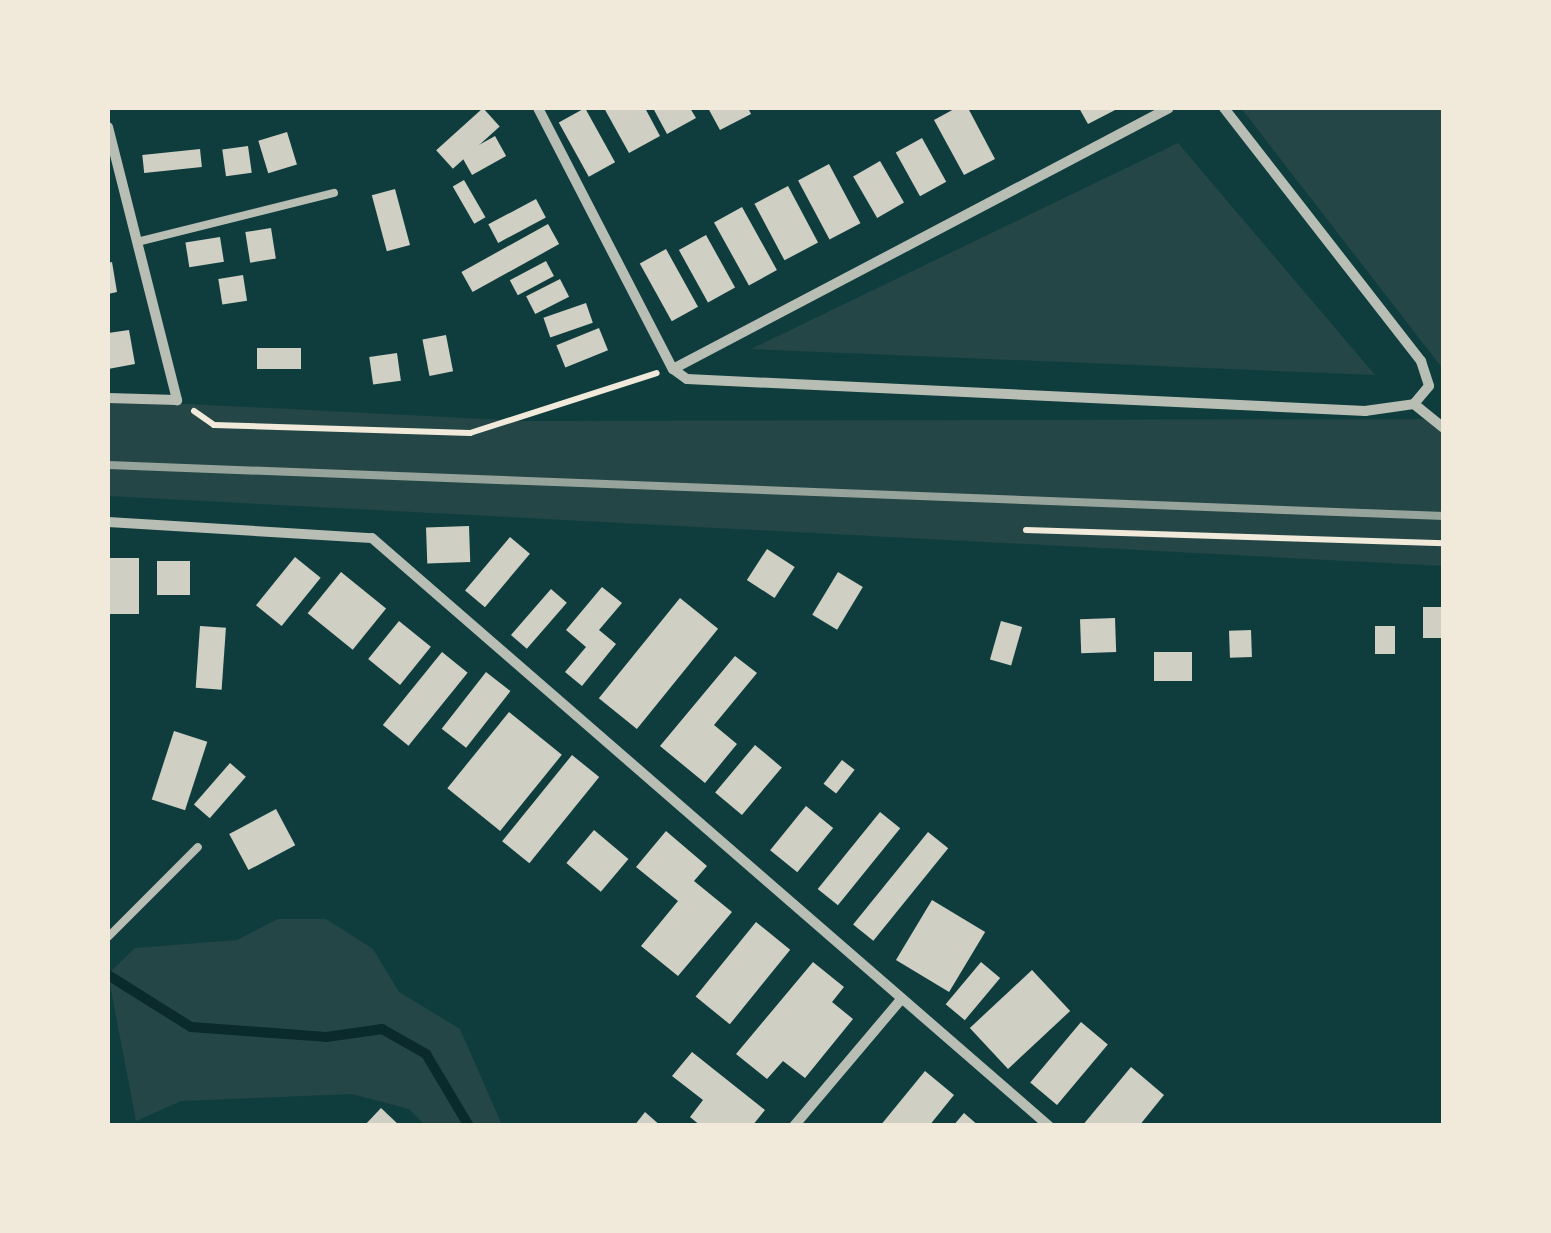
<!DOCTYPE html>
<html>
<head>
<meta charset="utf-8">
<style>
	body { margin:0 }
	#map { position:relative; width:1551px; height:1233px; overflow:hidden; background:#0f3d3e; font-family:"DM Sans",sans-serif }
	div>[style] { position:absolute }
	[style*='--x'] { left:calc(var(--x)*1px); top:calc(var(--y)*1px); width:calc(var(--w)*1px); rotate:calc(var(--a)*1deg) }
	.green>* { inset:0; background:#244646 }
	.stream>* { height:10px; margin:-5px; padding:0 5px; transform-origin:5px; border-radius:5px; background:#0a2a2b }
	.building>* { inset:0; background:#cfcfc3; transform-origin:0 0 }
	.path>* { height:6px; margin:-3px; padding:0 3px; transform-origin:3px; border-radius:3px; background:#f1e9da }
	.service>* { height:8px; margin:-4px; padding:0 4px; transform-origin:4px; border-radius:4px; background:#b8beb3 }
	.minor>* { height:10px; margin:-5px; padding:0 5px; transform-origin:5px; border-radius:5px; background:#b8beb3 }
	.rail>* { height:8px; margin:-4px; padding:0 4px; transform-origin:4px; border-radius:4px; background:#97a49c }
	span { translate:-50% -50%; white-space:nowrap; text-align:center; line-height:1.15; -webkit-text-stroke:8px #f1e9da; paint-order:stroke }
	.frame { position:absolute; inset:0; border:110px solid #f1e9da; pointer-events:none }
</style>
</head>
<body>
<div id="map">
	<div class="green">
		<i style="clip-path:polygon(1241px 108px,1443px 108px,1443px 369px)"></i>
		<i style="clip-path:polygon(1178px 143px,1375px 375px,751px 349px)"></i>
		<i style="clip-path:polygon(108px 400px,525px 421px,1443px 419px,1443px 566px,108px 496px)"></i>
		<i style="clip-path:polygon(278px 919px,326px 919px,373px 949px,399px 992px,460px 1029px,502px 1125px,425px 1125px,409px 1109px,352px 1094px,181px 1101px,136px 1121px,108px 974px,135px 948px,237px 940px)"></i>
	</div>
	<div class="stream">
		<i style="--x:108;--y:975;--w:98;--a:32.1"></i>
		<i style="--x:191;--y:1027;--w:135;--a:4.2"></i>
		<i style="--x:326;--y:1037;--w:57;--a:-8.1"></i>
		<i style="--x:382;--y:1029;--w:51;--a:29.6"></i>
		<i style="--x:426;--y:1054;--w:84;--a:59.2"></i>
	</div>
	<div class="building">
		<i style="left:483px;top:108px;width:25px;height:63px;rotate:48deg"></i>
		<i style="left:585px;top:108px;width:62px;height:30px;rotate:61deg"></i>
		<i style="clip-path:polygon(604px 108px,645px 108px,660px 136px,629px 153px)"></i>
		<i style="clip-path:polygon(653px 108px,690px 108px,696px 118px,667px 134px)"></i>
		<i style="clip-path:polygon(708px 108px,748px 108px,751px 114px,720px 130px)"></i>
		<i style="clip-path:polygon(956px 108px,968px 108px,995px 159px,964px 175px,934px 120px)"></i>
		<i style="clip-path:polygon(1079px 108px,1119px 108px,1088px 124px)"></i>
		<i style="left:287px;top:132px;width:34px;height:30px;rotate:73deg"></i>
		<i style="left:495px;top:136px;width:23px;height:39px;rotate:61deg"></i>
		<i style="left:922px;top:138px;width:50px;height:30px;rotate:61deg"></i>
		<i style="left:248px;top:146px;width:27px;height:26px;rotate:82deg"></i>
		<i style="left:200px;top:149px;width:18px;height:58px;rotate:84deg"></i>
		<i style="left:880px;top:161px;width:48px;height:31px;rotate:60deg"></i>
		<i style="left:829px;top:164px;width:67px;height:35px;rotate:62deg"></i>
		<i style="left:464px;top:180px;width:43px;height:13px;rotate:60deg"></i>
		<i style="left:788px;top:186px;width:64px;height:38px;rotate:62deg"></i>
		<i style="left:395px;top:189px;width:58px;height:24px;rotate:75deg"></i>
		<i style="left:536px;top:199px;width:21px;height:54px;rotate:62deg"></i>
		<i style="left:742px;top:207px;width:72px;height:32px;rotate:61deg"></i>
		<i style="left:548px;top:224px;width:23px;height:99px;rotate:61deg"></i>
		<i style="left:271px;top:228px;width:31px;height:26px;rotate:81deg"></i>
		<i style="left:706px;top:235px;width:60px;height:31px;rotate:61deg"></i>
		<i style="left:220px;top:237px;width:25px;height:35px;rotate:81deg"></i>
		<i style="left:666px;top:249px;width:66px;height:30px;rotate:61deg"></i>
		<i style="left:546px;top:261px;width:17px;height:41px;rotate:62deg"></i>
		<i style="clip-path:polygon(112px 262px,117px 292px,108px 294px,108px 263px)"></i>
		<i style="left:243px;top:275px;width:26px;height:25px;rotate:81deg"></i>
		<i style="left:560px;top:279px;width:20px;height:38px;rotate:63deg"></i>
		<i style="left:586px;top:303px;width:21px;height:45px;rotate:71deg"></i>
		<i style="left:599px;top:328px;width:24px;height:46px;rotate:68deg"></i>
		<i style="clip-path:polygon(129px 330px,135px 364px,108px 369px,108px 333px)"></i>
		<i style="left:446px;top:335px;width:37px;height:24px;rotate:79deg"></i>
		<i style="left:257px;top:348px;width:44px;height:21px"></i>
		<i style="left:397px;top:353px;width:28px;height:28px;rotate:82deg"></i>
		<i style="left:469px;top:526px;width:36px;height:43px;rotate:88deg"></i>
		<i style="left:510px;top:537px;width:26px;height:70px;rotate:40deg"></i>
		<i style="left:767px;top:549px;width:33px;height:37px;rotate:33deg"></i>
		<i style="left:295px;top:557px;width:33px;height:62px;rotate:39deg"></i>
		<i style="left:108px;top:558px;width:31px;height:56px"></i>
		<i style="left:157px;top:561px;width:33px;height:34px"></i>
		<i style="left:341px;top:572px;width:58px;height:53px;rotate:39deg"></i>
		<i style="left:838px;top:572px;width:29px;height:50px;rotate:31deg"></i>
		<i style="clip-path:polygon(602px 587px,622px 603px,599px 630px,616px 644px,582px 686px,565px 672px,586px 647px,566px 630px)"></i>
		<i style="left:551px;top:589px;width:21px;height:61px;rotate:41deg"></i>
		<i style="left:680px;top:598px;width:49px;height:129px;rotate:39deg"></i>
		<i style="left:1423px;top:607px;width:20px;height:31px"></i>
		<i style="left:1115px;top:618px;width:34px;height:35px;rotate:88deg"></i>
		<i style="left:399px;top:621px;width:41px;height:49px;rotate:39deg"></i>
		<i style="left:1001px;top:621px;width:22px;height:40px;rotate:16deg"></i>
		<i style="left:200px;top:626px;width:26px;height:62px;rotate:4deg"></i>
		<i style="left:1395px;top:626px;width:28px;height:20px;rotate:90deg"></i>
		<i style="left:1251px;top:630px;width:27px;height:22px;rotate:88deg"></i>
		<i style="left:442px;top:652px;width:33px;height:94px;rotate:39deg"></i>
		<i style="left:1192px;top:652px;width:29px;height:38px;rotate:90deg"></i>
		<i style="clip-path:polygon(735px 656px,757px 673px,714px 725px,737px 744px,705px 783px,660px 746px)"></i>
		<i style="left:486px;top:672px;width:31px;height:72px;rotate:38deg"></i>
		<i style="left:509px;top:712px;width:68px;height:98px;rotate:39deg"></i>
		<i style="left:174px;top:731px;width:35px;height:72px;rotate:18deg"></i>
		<i style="left:755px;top:745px;width:35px;height:62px;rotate:40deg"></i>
		<i style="left:572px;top:755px;width:35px;height:111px;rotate:39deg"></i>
		<i style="left:842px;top:760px;width:16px;height:30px;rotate:38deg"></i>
		<i style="left:230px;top:763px;width:21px;height:55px;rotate:41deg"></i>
		<i style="left:806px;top:806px;width:35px;height:57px;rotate:39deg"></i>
		<i style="left:276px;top:809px;width:41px;height:53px;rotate:62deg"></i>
		<i style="left:880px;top:812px;width:26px;height:99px;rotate:39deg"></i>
		<i style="left:594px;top:830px;width:45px;height:43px;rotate:40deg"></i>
		<i style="clip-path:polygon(666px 831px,707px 866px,694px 881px,732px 912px,678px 976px,641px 946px,678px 901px,636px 867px)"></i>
		<i style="left:928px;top:832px;width:26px;height:119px;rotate:39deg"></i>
		<i style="left:932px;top:900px;width:62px;height:70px;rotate:31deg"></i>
		<i style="left:756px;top:922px;width:44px;height:96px;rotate:39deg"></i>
		<i style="clip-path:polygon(813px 962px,844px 987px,832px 1002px,853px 1019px,805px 1078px,783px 1061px,767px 1079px,736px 1054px)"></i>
		<i style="left:981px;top:962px;width:25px;height:55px;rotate:40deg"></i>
		<i style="left:1032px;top:970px;width:56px;height:85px;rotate:47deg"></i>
		<i style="left:1081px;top:1022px;width:35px;height:79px;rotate:40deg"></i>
		<i style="clip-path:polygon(692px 1052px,765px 1110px,752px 1126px,701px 1126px,690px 1117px,703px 1100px,672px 1076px)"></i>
		<i style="clip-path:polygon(1131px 1067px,1164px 1095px,1139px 1126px,1082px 1126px)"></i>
		<i style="clip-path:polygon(925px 1071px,954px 1095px,929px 1126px,880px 1126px)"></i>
		<i style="clip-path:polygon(381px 1108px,400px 1126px,364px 1126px)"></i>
		<i style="clip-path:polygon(645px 1112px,661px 1126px,634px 1126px)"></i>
		<i style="clip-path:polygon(964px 1113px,979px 1126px,953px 1126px)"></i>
	</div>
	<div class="path">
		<i style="--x:194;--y:411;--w:24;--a:35"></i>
		<i style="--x:214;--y:425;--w:256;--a:1.8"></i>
		<i style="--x:470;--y:433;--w:196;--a:-17.8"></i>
		<i style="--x:1026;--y:530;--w:418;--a:1.8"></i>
	</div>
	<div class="service">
		<i style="--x:137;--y:242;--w:203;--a:-14"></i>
		<i style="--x:108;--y:937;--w:127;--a:-45"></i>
	</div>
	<div class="minor">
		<i style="--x:538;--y:108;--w:294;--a:62.7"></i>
		<i style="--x:673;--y:369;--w:17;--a:36"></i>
		<i style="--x:687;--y:379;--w:679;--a:2.7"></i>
		<i style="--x:1365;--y:411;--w:49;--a:-8.1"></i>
		<i style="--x:1224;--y:108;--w:321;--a:52.1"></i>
		<i style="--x:1421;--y:361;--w:26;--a:72"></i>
		<i style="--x:1429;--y:386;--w:23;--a:130"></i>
		<i style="--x:108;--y:127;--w:282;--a:75.8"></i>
		<i style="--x:177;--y:400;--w:69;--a:-178.3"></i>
		<i style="--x:673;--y:369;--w:560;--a:-27.75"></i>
		<i style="--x:1414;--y:404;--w:38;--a:39"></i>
		<i style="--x:108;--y:522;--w:264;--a:3.5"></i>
		<i style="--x:372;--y:538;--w:897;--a:40.98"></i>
		<i style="--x:794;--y:1126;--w:167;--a:-49.8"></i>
	</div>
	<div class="rail">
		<i style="--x:108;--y:465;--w:1337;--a:2.19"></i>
	</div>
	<div class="frame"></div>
</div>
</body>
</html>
